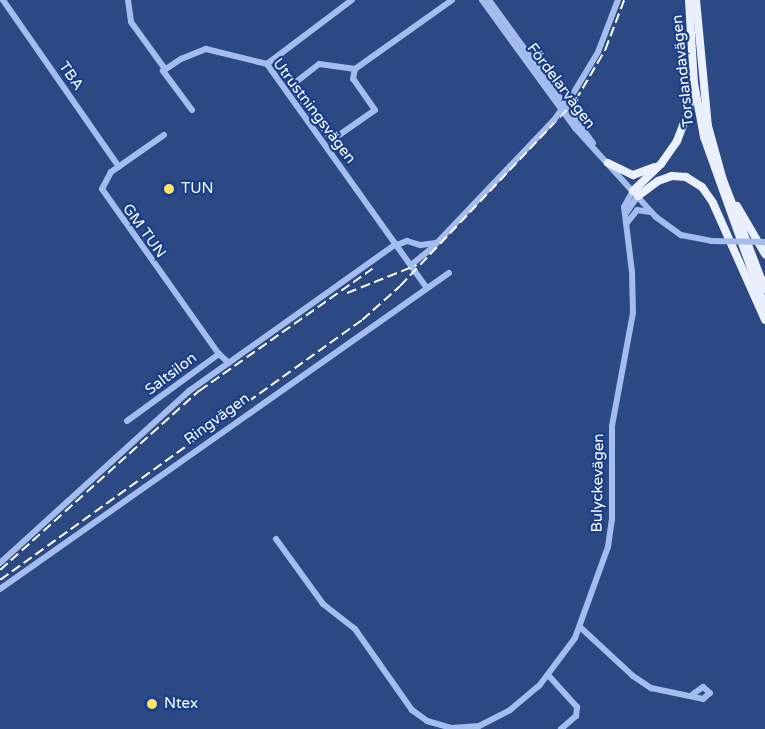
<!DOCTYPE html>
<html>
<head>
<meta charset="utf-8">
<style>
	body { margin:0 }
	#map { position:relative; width:765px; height:729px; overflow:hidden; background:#193e8c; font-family:"Varela Round",sans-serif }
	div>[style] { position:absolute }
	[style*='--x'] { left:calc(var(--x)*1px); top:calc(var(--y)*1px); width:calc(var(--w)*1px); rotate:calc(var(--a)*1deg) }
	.water>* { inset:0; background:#2d4983; transform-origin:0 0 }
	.minor>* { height:6px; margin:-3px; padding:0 3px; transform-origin:3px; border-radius:3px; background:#a4bdee }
	.major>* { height:8px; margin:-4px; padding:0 4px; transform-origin:4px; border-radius:4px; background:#ebf0ff }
	.rail>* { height:1.5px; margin-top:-0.75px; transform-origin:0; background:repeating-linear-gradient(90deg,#fff 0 10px,transparent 0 14.5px) }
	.minor-bridge>* { height:6px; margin:-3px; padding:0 3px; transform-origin:3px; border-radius:3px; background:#a4bdee }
	.dots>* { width:16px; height:16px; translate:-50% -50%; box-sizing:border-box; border:3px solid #193e8c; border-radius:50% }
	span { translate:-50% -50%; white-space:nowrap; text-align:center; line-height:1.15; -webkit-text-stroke:4.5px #193e8c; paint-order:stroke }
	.street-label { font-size:15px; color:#fff }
	.poi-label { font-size:15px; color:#fff }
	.left { translate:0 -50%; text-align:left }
</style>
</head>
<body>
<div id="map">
	<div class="water">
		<i style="left:0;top:0;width:765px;height:729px"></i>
	</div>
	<div class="minor">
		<i style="--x:3;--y:0;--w:203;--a:55.2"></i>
		<i style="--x:128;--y:0;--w:22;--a:82"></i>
		<i style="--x:131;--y:22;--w:58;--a:54.1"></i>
		<i style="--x:482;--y:0;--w:158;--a:54"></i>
		<i style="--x:575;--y:128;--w:120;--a:47.7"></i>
		<i style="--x:656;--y:217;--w:31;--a:36"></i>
		<i style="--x:681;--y:235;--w:31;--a:11"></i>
		<i style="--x:489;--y:0;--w:177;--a:54"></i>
		<i style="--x:267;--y:64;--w:106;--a:-37"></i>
		<i style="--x:355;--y:69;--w:36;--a:-172"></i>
		<i style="--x:319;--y:64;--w:31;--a:142"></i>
		<i style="--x:295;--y:83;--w:9;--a:84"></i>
		<i style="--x:296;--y:92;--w:60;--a:53.1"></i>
		<i style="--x:332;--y:140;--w:52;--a:-34.9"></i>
		<i style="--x:375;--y:110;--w:38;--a:-125"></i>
		<i style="--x:353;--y:79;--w:10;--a:-79"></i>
		<i style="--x:355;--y:69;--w:119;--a:-35.4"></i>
		<i style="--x:571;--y:97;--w:52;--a:-59"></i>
		<i style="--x:598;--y:52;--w:56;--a:-69"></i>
		<i style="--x:192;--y:110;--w:49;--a:-126.6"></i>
		<i style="--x:163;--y:71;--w:22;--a:-34"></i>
		<i style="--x:181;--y:59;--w:27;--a:-22"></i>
		<i style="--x:206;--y:49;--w:63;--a:13.8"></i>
		<i style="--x:267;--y:64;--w:275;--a:54.5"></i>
		<i style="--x:164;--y:135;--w:65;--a:145.1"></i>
		<i style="--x:111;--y:172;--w:19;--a:118"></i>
		<i style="--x:102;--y:189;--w:202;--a:54.7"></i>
		<i style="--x:626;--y:213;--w:21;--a:-55"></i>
		<i style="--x:627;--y:223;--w:16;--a:-52"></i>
		<i style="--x:637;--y:210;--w:14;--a:8"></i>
		<i style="--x:397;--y:245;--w:11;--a:-22"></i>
		<i style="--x:407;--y:241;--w:14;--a:17"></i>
		<i style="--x:420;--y:245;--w:16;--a:-7"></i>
		<i style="--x:411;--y:265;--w:28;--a:-39"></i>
		<i style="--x:433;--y:247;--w:175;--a:-46.4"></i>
		<i style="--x:127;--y:421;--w:114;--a:-36.1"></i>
		<i style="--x:219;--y:354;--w:13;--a:42"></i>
		<i style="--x:276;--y:539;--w:80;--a:54.1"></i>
		<i style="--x:323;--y:604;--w:41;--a:38"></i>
		<i style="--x:355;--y:629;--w:99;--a:54.9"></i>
		<i style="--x:412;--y:710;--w:19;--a:36"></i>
		<i style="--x:427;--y:721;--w:26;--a:16"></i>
		<i style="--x:452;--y:728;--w:27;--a:-4"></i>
		<i style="--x:479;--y:726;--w:35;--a:-27"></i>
		<i style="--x:510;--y:710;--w:38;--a:-40"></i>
		<i style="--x:539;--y:686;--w:60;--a:-53.1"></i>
		<i style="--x:575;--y:638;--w:97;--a:-70.1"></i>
		<i style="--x:608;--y:547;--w:27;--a:-82"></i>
		<i style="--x:612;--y:520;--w:94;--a:-90"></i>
		<i style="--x:612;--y:426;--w:115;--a:-79.5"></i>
		<i style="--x:633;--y:313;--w:41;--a:-91.4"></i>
		<i style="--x:632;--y:272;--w:65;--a:-97"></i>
		<i style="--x:624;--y:207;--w:18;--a:-61"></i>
		<i style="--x:0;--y:563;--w:256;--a:-42.3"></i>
		<i style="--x:189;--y:391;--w:254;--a:-35.4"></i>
		<i style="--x:0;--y:589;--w:549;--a:-35.14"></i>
		<i style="--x:580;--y:627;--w:72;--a:42.8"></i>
		<i style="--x:633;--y:676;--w:22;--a:34"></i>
		<i style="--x:651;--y:688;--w:53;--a:11.9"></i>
		<i style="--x:703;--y:699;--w:9;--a:-41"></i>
		<i style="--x:710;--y:693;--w:9;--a:-139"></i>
		<i style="--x:703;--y:687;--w:12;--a:145"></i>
		<i style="--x:549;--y:676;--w:42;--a:47.9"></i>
		<i style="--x:577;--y:707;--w:9;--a:96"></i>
		<i style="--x:576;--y:716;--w:20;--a:139"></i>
	</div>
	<div class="major">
		<i style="--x:689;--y:0;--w:83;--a:86.6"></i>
		<i style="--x:694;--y:83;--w:55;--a:79.5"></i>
		<i style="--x:704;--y:137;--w:181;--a:70.3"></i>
		<i style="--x:696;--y:0;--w:127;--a:84.6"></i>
		<i style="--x:708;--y:126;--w:56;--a:74.5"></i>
		<i style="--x:723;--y:180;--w:117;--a:68.9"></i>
		<i style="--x:608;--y:163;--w:28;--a:26"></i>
		<i style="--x:633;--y:175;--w:23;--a:-20"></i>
		<i style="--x:633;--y:191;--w:39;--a:-44"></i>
		<i style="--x:661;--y:164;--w:28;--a:-55"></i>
		<i style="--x:677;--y:141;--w:34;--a:-69"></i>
		<i style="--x:689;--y:109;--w:23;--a:-83"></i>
		<i style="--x:638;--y:196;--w:25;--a:-37"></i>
		<i style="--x:658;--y:181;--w:15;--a:-20"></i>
		<i style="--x:672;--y:176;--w:14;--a:4"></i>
		<i style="--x:686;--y:177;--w:19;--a:32"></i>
		<i style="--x:702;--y:187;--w:19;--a:55"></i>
		<i style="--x:713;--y:203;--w:128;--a:66"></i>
		<i style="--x:737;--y:206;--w:56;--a:59.7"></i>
	</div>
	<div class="rail">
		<i style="--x:347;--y:293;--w:75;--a:-21.8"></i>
		<i style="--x:0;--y:570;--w:268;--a:-42"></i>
		<i style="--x:199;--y:391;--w:212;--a:-35.2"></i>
		<i style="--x:0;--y:580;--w:446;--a:-35.7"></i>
		<i style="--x:362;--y:320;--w:51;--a:-41.8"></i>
		<i style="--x:400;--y:286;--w:255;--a:-46.6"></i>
		<i style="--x:575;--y:101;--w:59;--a:-59.5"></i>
		<i style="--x:605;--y:50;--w:53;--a:-69.2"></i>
	</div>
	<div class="minor-bridge">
		<i style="--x:554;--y:120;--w:29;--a:-54"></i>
		<i style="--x:711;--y:241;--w:54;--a:1.1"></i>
	</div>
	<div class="dots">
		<i style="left:169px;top:189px;background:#ffe361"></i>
		<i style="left:152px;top:704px;background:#ffe361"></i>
	</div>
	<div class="street-label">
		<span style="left:683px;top:71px;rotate:-96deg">Torslandavägen</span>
		<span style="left:71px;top:76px;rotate:55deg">TBA</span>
		<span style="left:561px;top:86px;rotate:53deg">Fördelarvägen</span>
		<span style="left:314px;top:111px;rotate:53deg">Utrustningsvägen</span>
		<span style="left:144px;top:231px;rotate:54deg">GM TUN</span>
		<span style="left:171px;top:374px;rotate:-37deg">Saltsilon</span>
		<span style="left:217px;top:419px;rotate:-36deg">Ringvägen</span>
		<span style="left:598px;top:483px;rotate:-89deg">Bulyckevägen</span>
	</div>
	<div class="poi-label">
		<span class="left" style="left:181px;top:189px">TUN</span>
		<span class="left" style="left:164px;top:704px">Ntex</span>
	</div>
</div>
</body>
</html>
